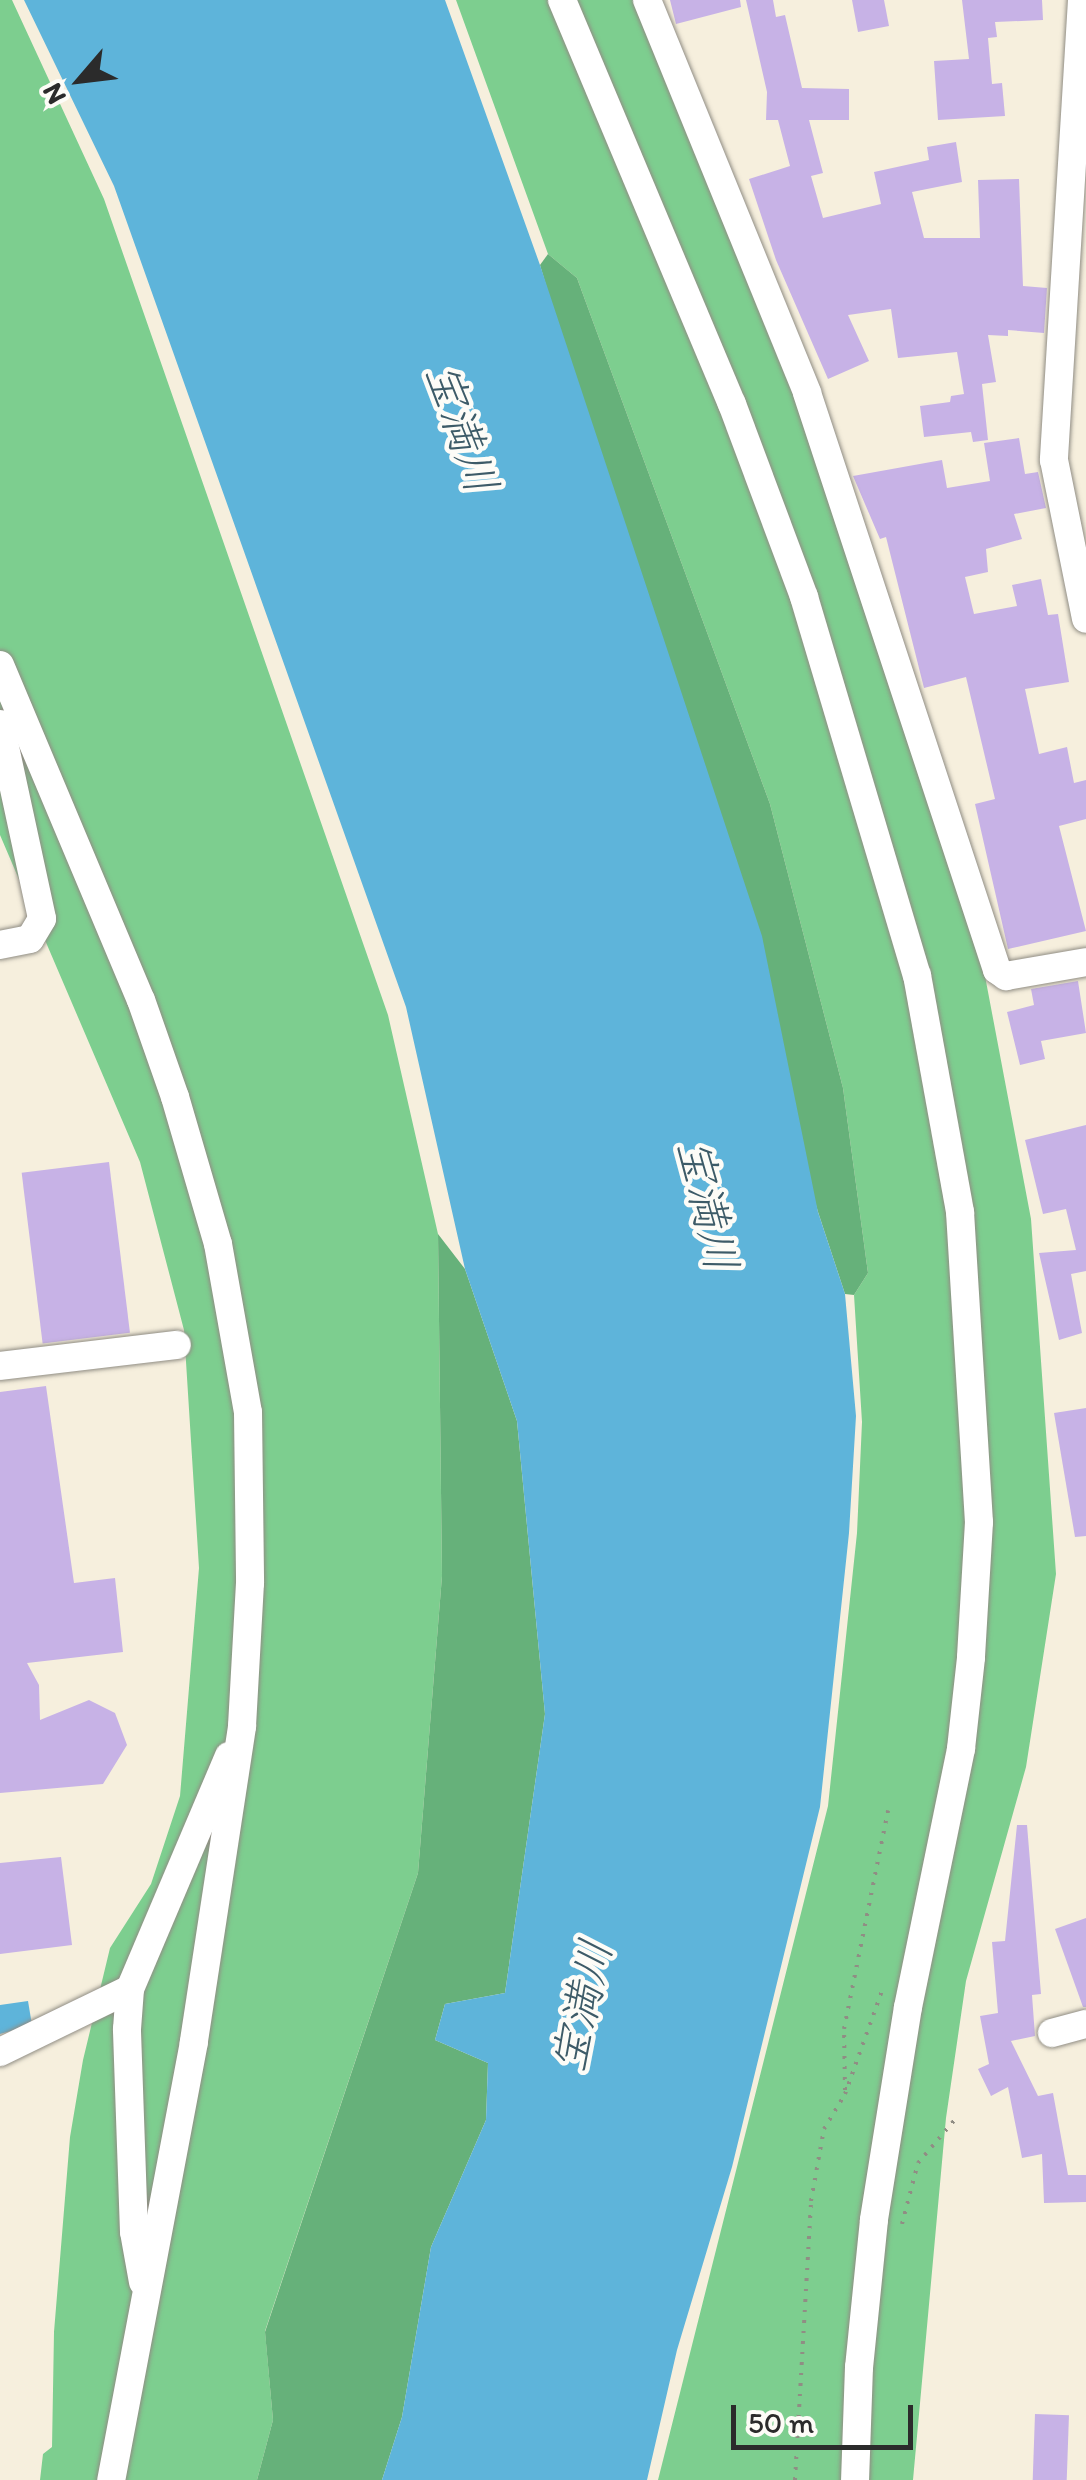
<!DOCTYPE html>
<html>
<head>
<meta charset="utf-8">
<style>
	body { margin:0 }
	#map { position:relative; width:1086px; height:2480px; overflow:hidden; background:#f6efdd; font-family:Itim,"Klee One",sans-serif }
	div>[style] { position:absolute }
	[style*='--x'] { left:calc(var(--x)*1px); top:calc(var(--y)*1px); width:calc(var(--w)*1px); rotate:calc(var(--a)*1deg) }
	.green>* { inset:0; background:#7dce8f }
	.forest>* { inset:0; background:#66b17a }
	.water>* { inset:0; background:#5eb4da }
	.building>* { inset:0; background:#c7b2e6; transform-origin:0 0 }
	.path>* { height:4px; margin-top:-2px; transform-origin:0; background:repeating-linear-gradient(90deg,#908d84 0 2.5px,transparent 0 10.5px) }
	.roads { filter:drop-shadow(0 0 2px #908d84) drop-shadow(0 0 2px #908d84) }
	.street>* { height:28px; margin:-14px; padding:0 14px; transform-origin:14px; border-radius:14px; background:#fff }
	span { translate:-50% -50%; white-space:nowrap; text-align:center; line-height:1.15; -webkit-text-stroke:9px #fdfcf7; paint-order:stroke }
	.water-label { font-size:45px; color:#3d5b68; font-style:italic }
	.north { position:absolute; left:30px; top:30px; width:100px; height:100px; -webkit-text-stroke:8px #fdfcf7; paint-order:stroke; rotate:242deg; font-size:28px; font-weight:700; line-height:40px; text-align:center; color:#2b2b2b }
	.north::after { content:''; display:block; margin:auto; width:35px; height:45px; background:#2b2b2b; clip-path:polygon(50% 0,100% 100%,50% 72%,0 100%) }
	.scale { position:absolute; left:731px; top:2405px; width:182px; height:45px; box-sizing:border-box; border:5px solid #2b2b2b; border-top:0; padding-left:12px; font-size:30px; line-height:35px; white-space:nowrap; color:#2b2b2b; -webkit-text-stroke:8px #fdfcf7; paint-order:stroke }
</style>
</head>
<body>
<div id="map">
	<div class="green">
		<i style="clip-path:polygon(0 0,12px 0,104px 199px,388px 1015px,438px 1234px,442px 1576px,418px 1873px,265px 2331px,273px 2420px,257px 2480px,40px 2480px,43px 2454px,52px 2447px,54px 2332px,70px 2137px,83px 2060px,110px 1948px,151px 1884px,180px 1796px,199px 1568px,184px 1330px,140px 1162px,0 835px)"></i>
		<i style="clip-path:polygon(456px 0,633px 0,755px 280px,914px 738px,985px 976px,1031px 1219px,1056px 1574px,1026px 1767px,966px 1981px,946px 2118px,913px 2480px,658px 2480px,828px 1806px,857px 1533px,862px 1422px,854px 1295px,868px 1273px,843px 1088px,770px 804px,577px 278px,548px 254px)"></i>
	</div>
	<div class="forest">
		<i style="clip-path:polygon(548px 254px,577px 278px,770px 804px,843px 1088px,868px 1273px,854px 1295px,845px 1294px,818px 1212px,540px 265px)"></i>
		<i style="clip-path:polygon(438px 1234px,465px 1269px,517px 1421px,545px 1714px,505px 1993px,445px 2004px,435px 2040px,488px 2063px,486px 2120px,431px 2247px,402px 2417px,382px 2480px,257px 2480px,273px 2420px,265px 2332px,418px 1873px,442px 1576px)"></i>
	</div>
	<div class="water">
		<i style="clip-path:polygon(24px 0,445px 0,540px 265px,762px 936px,818px 1212px,845px 1294px,856px 1416px,849px 1533px,820px 1807px,732px 2167px,677px 2350px,647px 2480px,382px 2480px,402px 2417px,431px 2247px,486px 2120px,488px 2063px,435px 2040px,445px 2004px,505px 1993px,545px 1714px,517px 1421px,465px 1269px,406px 1007px,114px 186px)"></i>
		<i style="clip-path:polygon(28px 2001px,32px 2025px,0 2034px,0 2005px)"></i>
	</div>
	<div class="building">
		<i style="clip-path:polygon(670px 0,740px 0,741px 7px,676px 24px)"></i>
		<i style="clip-path:polygon(746px 0,773px 0,776px 17px,785px 15px,802px 88px,849px 89px,849px 120px,809px 120px,823px 173px,811px 176px,823px 218px,881px 204px,874px 172px,929px 160px,927px 147px,956px 142px,962px 182px,912px 192px,924px 238px,980px 238px,978px 180px,1019px 179px,1023px 286px,1047px 288px,1044px 333px,1008px 330px,1008px 336px,988px 335px,996px 382px,982px 384px,988px 440px,973px 442px,971px 432px,924px 437px,920px 406px,950px 402px,951px 396px,964px 394px,957px 352px,898px 358px,891px 309px,848px 315px,869px 361px,828px 379px,776px 260px,749px 179px,790px 166px,778px 120px,766px 120px,767px 92px)"></i>
		<i style="clip-path:polygon(852px 0,884px 0,889px 26px,858px 32px)"></i>
		<i style="clip-path:polygon(962px 0,1042px 0,1043px 20px,995px 22px,997px 37px,988px 38px,992px 84px,1002px 83px,1005px 116px,938px 120px,934px 61px,969px 59px)"></i>
		<i style="clip-path:polygon(1019px 438px,1025px 474px,1038px 472px,1046px 508px,1014px 514px,1022px 539px,986px 549px,988px 572px,965px 577px,974px 614px,1017px 606px,1012px 585px,1041px 579px,1048px 615px,1058px 614px,1069px 682px,1025px 689px,1039px 754px,1067px 747px,1074px 783px,1086px 780px,1086px 819px,1059px 826px,1086px 931px,1008px 949px,975px 804px,995px 799px,966px 677px,924px 688px,886px 537px,880px 539px,853px 476px,942px 460px,947px 488px,990px 481px,984px 443px)"></i>
		<i style="clip-path:polygon(1078px 981px,1086px 1033px,1041px 1041px,1045px 1059px,1020px 1065px,1007px 1012px,1034px 1005px,1031px 989px)"></i>
		<i style="clip-path:polygon(1086px 1125px,1086px 1271px,1071px 1274px,1082px 1333px,1059px 1340px,1039px 1253px,1076px 1250px,1066px 1209px,1043px 1214px,1025px 1140px)"></i>
		<i style="left:109px;top:1162px;width:172px;height:88px;rotate:83deg"></i>
		<i style="clip-path:polygon(46px 1386px,74px 1583px,115px 1578px,123px 1652px,27px 1663px,39px 1685px,40px 1720px,89px 1700px,115px 1713px,127px 1745px,103px 1784px,0 1793px,0 1392px)"></i>
		<i style="clip-path:polygon(1086px 1408px,1086px 1536px,1075px 1537px,1054px 1413px)"></i>
		<i style="clip-path:polygon(1017px 1825px,1027px 1825px,1041px 1994px,1032px 1995px,1035px 2036px,1011px 2041px,1038px 2096px,1053px 2093px,1068px 2175px,1086px 2175px,1086px 2202px,1044px 2203px,1042px 2154px,1022px 2158px,1008px 2087px,991px 2096px,978px 2069px,989px 2064px,980px 2016px,998px 2013px,992px 1942px,1005px 1941px)"></i>
		<i style="clip-path:polygon(61px 1857px,72px 1945px,0 1954px,0 1863px)"></i>
		<i style="clip-path:polygon(1086px 1918px,1086px 2007px,1083px 2007px,1055px 1929px)"></i>
		<i style="left:1035px;top:2414px;width:34px;height:66px;rotate:2deg"></i>
	</div>
	<div class="path">
		<i style="--x:845;--y:2090;--w:61;--a:-90.9"></i>
		<i style="--x:844;--y:2029;--w:223;--a:-78.6"></i>
		<i style="--x:902;--y:2224;--w:63;--a:-75.3"></i>
		<i style="--x:918;--y:2163;--w:62;--a:-49.6"></i>
		<i style="--x:795;--y:2480;--w:279;--a:-86.7"></i>
		<i style="--x:811;--y:2201;--w:73;--a:-79.8"></i>
		<i style="--x:824;--y:2129;--w:41;--a:-59"></i>
		<i style="--x:845;--y:2094;--w:113;--a:-70.3"></i>
	</div>
	<div class="roads">
		<div class="street">
			<i style="--x:562;--y:0;--w:438;--a:67.2"></i>
			<i style="--x:732;--y:404;--w:206;--a:69.5"></i>
			<i style="--x:804;--y:597;--w:395;--a:73.4"></i>
			<i style="--x:917;--y:975;--w:241;--a:79.7"></i>
			<i style="--x:960;--y:1212;--w:311;--a:86.5"></i>
			<i style="--x:979;--y:1522;--w:136;--a:93.4"></i>
			<i style="--x:971;--y:1658;--w:92;--a:96.3"></i>
			<i style="--x:961;--y:1749;--w:263;--a:101.6"></i>
			<i style="--x:908;--y:2007;--w:216;--a:99.1"></i>
			<i style="--x:874;--y:2220;--w:148;--a:95.8"></i>
			<i style="--x:859;--y:2367;--w:113;--a:92"></i>
			<i style="--x:647;--y:0;--w:424;--a:67.8"></i>
			<i style="--x:807;--y:393;--w:607;--a:71.77"></i>
			<i style="--x:997;--y:970;--w:11;--a:34"></i>
			<i style="--x:1006;--y:976;--w:81;--a:-9.9"></i>
			<i style="--x:1082;--y:0;--w:461;--a:93.5"></i>
			<i style="--x:1054;--y:460;--w:162;--a:78.6"></i>
			<i style="--x:0;--y:665;--w:363;--a:67.2"></i>
			<i style="--x:141;--y:1000;--w:103;--a:70.7"></i>
			<i style="--x:175;--y:1097;--w:153;--a:73.7"></i>
			<i style="--x:218;--y:1244;--w:171;--a:79.9"></i>
			<i style="--x:248;--y:1412;--w:171;--a:89.3"></i>
			<i style="--x:250;--y:1583;--w:144;--a:93.2"></i>
			<i style="--x:242;--y:1727;--w:319;--a:98.7"></i>
			<i style="--x:194;--y:2042;--w:446;--a:100.7"></i>
			<i style="--x:0;--y:724;--w:199;--a:77.8"></i>
			<i style="--x:42;--y:919;--w:23;--a:121"></i>
			<i style="--x:30;--y:939;--w:31;--a:169"></i>
			<i style="--x:0;--y:1366;--w:178;--a:-6.8"></i>
			<i style="--x:1052;--y:2033;--w:35;--a:-15"></i>
			<i style="--x:0;--y:2052;--w:144;--a:-25.9"></i>
			<i style="--x:143;--y:2282;--w:51;--a:-100.2"></i>
			<i style="--x:134;--y:2232;--w:203;--a:-92"></i>
			<i style="--x:127;--y:2029;--w:40;--a:-85.7"></i>
			<i style="--x:130;--y:1989;--w:253;--a:-67"></i>
		</div>
	</div>
	<div class="water-label">
		<span style="left:462px;top:428px;rotate:71deg">宝満川</span>
		<span style="left:708px;top:1205px;rotate:77deg">宝満川</span>
		<span style="left:582px;top:2006px;rotate:-77deg">宝満川</span>
	</div>
	<div class="north">N</div>
	<div class="scale">50 m</div>
</div>
</body>
</html>
